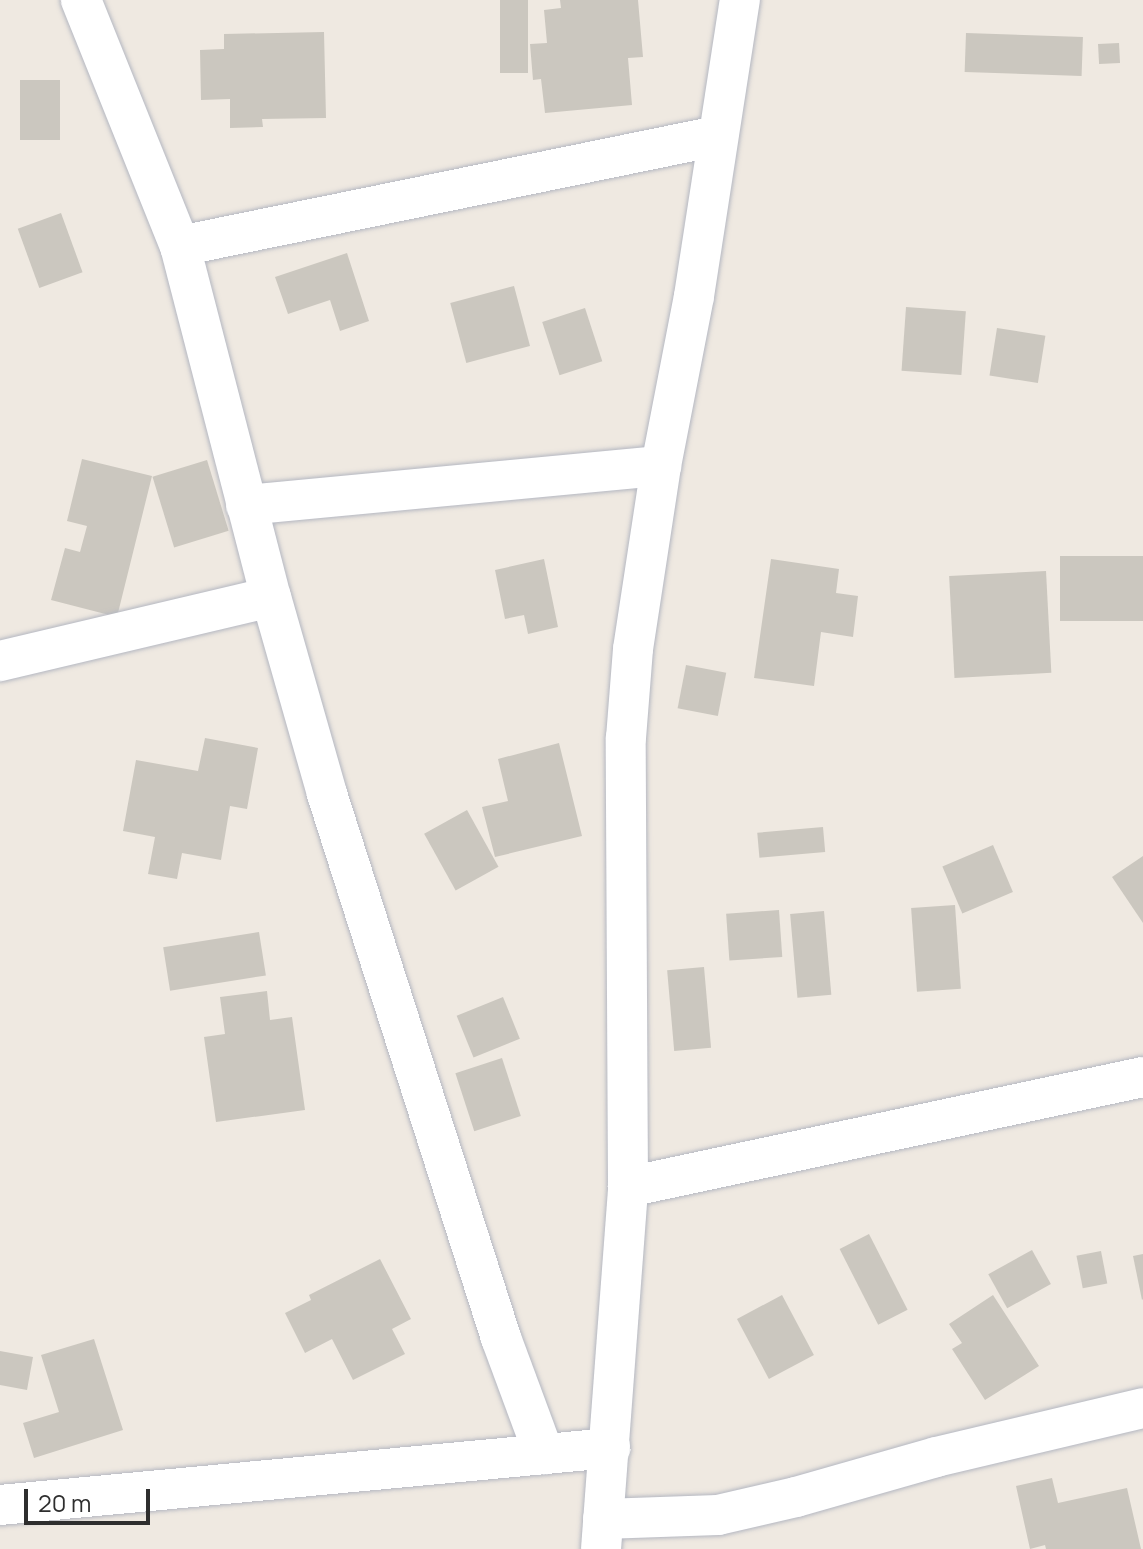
<!DOCTYPE html>
<html>
<head>
<meta charset="utf-8">
<style>
	body { margin:0 }
	#map { position:relative; width:1143px; height:1549px; overflow:hidden; background:#efe9e1; font-family:Manrope,sans-serif }
	div>[style] { position:absolute }
	[style*='--x'] { left:calc(var(--x)*1px); top:calc(var(--y)*1px); width:calc(var(--w)*1px); rotate:calc(var(--a)*1deg) }
	.building>* { inset:0; background:#cbc7bf; transform-origin:0 0 }
	.roads { filter:drop-shadow(0 0 2px #b4b7c1) drop-shadow(0 0 2px #b4b7c1) }
	.minor>* { height:40px; margin:-20px; padding:0 20px; transform-origin:20px; border-radius:20px; background:#fff }
	span { translate:-50% -50%; white-space:nowrap; text-align:center; line-height:1.15; -webkit-text-stroke:8px #fff; paint-order:stroke }
	.scale { position:absolute; left:24px; top:1489px; width:126px; height:36px; box-sizing:border-box; border:4px solid #2e2e2e; border-top:0; padding-left:10px; font-size:24px; line-height:28px; white-space:nowrap; color:#2e2e2e; -webkit-text-stroke:6px #fff; paint-order:stroke }
</style>
</head>
<body>
<div id="map">
	<div class="building">
		<i style="left:500px;top:0;width:28px;height:73px"></i>
		<i style="clip-path:polygon(560px 0,638px 0,643px 57px,628px 58px,632px 105px,545px 113px,541px 79px,533px 80px,530px 44px,547px 43px,544px 10px,561px 8px)"></i>
		<i style="clip-path:polygon(324px 32px,326px 118px,262px 119px,263px 127px,230px 128px,230px 99px,201px 100px,200px 50px,224px 49px,224px 34px)"></i>
		<i style="left:966px;top:33px;width:117px;height:39px;rotate:2deg"></i>
		<i style="left:1119px;top:43px;width:20px;height:21px;rotate:87deg"></i>
		<i style="left:20px;top:80px;width:40px;height:60px"></i>
		<i style="left:61px;top:213px;width:63px;height:46px;rotate:70deg"></i>
		<i style="clip-path:polygon(347px 253px,369px 321px,340px 331px,330px 300px,288px 314px,275px 277px)"></i>
		<i style="left:514px;top:286px;width:62px;height:66px;rotate:75deg"></i>
		<i style="left:906px;top:307px;width:60px;height:64px;rotate:4deg"></i>
		<i style="left:585px;top:308px;width:56px;height:45px;rotate:72deg"></i>
		<i style="left:997px;top:328px;width:49px;height:48px;rotate:9deg"></i>
		<i style="clip-path:polygon(82px 459px,152px 476px,117px 617px,51px 600px,65px 548px,80px 552px,87px 526px,67px 521px)"></i>
		<i style="left:207px;top:460px;width:74px;height:57px;rotate:73deg"></i>
		<i style="left:1143px;top:556px;width:65px;height:83px;rotate:90deg"></i>
		<i style="clip-path:polygon(544px 559px,558px 627px,528px 634px,524px 615px,505px 619px,495px 570px)"></i>
		<i style="clip-path:polygon(771px 559px,839px 569px,836px 593px,858px 596px,853px 637px,821px 632px,814px 686px,754px 678px)"></i>
		<i style="left:1046px;top:571px;width:102px;height:97px;rotate:87deg"></i>
		<i style="left:686px;top:665px;width:41px;height:44px;rotate:11deg"></i>
		<i style="clip-path:polygon(205px 738px,258px 748px,247px 809px,230px 806px,221px 860px,182px 853px,177px 879px,148px 874px,155px 837px,123px 831px,136px 760px,198px 771px)"></i>
		<i style="clip-path:polygon(559px 743px,582px 836px,495px 857px,482px 807px,508px 801px,498px 759px)"></i>
		<i style="left:467px;top:810px;width:65px;height:49px;rotate:61deg"></i>
		<i style="left:823px;top:827px;width:25px;height:66px;rotate:85deg"></i>
		<i style="left:993px;top:845px;width:51px;height:55px;rotate:67deg"></i>
		<i style="clip-path:polygon(1143px 856px,1143px 923px,1112px 877px)"></i>
		<i style="left:955px;top:905px;width:84px;height:44px;rotate:86deg"></i>
		<i style="left:779px;top:910px;width:47px;height:53px;rotate:86deg"></i>
		<i style="left:824px;top:911px;width:84px;height:34px;rotate:85deg"></i>
		<i style="left:259px;top:932px;width:44px;height:97px;rotate:81deg"></i>
		<i style="left:704px;top:967px;width:81px;height:37px;rotate:85deg"></i>
		<i style="clip-path:polygon(267px 991px,270px 1020px,292px 1017px,305px 1110px,216px 1122px,204px 1037px,225px 1034px,220px 997px)"></i>
		<i style="left:503px;top:997px;width:45px;height:50px;rotate:68deg"></i>
		<i style="left:502px;top:1058px;width:61px;height:49px;rotate:72deg"></i>
		<i style="left:869px;top:1234px;width:85px;height:33px;rotate:63deg"></i>
		<i style="left:1032px;top:1250px;width:39px;height:50px;rotate:61deg"></i>
		<i style="left:1101px;top:1251px;width:33px;height:25px;rotate:79deg"></i>
		<i style="clip-path:polygon(1143px 1254px,1143px 1299px,1142px 1300px,1133px 1256px)"></i>
		<i style="clip-path:polygon(380px 1259px,411px 1319px,392px 1329px,405px 1354px,353px 1380px,332px 1339px,305px 1353px,285px 1313px,311px 1300px,309px 1295px)"></i>
		<i style="left:782px;top:1295px;width:68px;height:51px;rotate:62deg"></i>
		<i style="clip-path:polygon(993px 1295px,1039px 1366px,985px 1400px,952px 1349px,962px 1343px,949px 1324px)"></i>
		<i style="clip-path:polygon(94px 1339px,123px 1430px,34px 1458px,23px 1423px,59px 1412px,41px 1355px)"></i>
		<i style="clip-path:polygon(0 1351px,33px 1357px,27px 1390px,0 1385px)"></i>
		<i style="clip-path:polygon(1052px 1478px,1058px 1503px,1127px 1488px,1141px 1549px,1046px 1549px,1045px 1545px,1030px 1549px,1016px 1486px)"></i>
	</div>
	<div class="roads">
		<div class="minor">
			<i style="--x:81;--y:0;--w:265;--a:68.1"></i>
			<i style="--x:180;--y:246;--w:363;--a:75.5"></i>
			<i style="--x:271;--y:597;--w:205;--a:74.1"></i>
			<i style="--x:327;--y:794;--w:571;--a:72.26"></i>
			<i style="--x:501;--y:1338;--w:124;--a:69.7"></i>
			<i style="--x:180;--y:246;--w:548;--a:-11.58"></i>
			<i style="--x:246;--y:505;--w:417;--a:-5.4"></i>
			<i style="--x:0;--y:661;--w:278;--a:-13.3"></i>
			<i style="--x:628;--y:1187;--w:527;--a:-12.06"></i>
			<i style="--x:0;--y:1505;--w:613;--a:-5.34"></i>
			<i style="--x:603;--y:1519;--w:115;--a:-2"></i>
			<i style="--x:718;--y:1515;--w:80;--a:-13"></i>
			<i style="--x:796;--y:1497;--w:146;--a:-15.9"></i>
			<i style="--x:936;--y:1457;--w:213;--a:-13.3"></i>
			<i style="--x:601;--y:1549;--w:363;--a:-85.7"></i>
			<i style="--x:628;--y:1187;--w:449;--a:-90.3"></i>
			<i style="--x:626;--y:738;--w:89;--a:-85.5"></i>
			<i style="--x:633;--y:649;--w:185;--a:-81.3"></i>
			<i style="--x:661;--y:466;--w:173;--a:-79"></i>
			<i style="--x:694;--y:296;--w:300;--a:-81.2"></i>
		</div>
	</div>
	<div class="scale">20 m</div>
</div>
</body>
</html>
